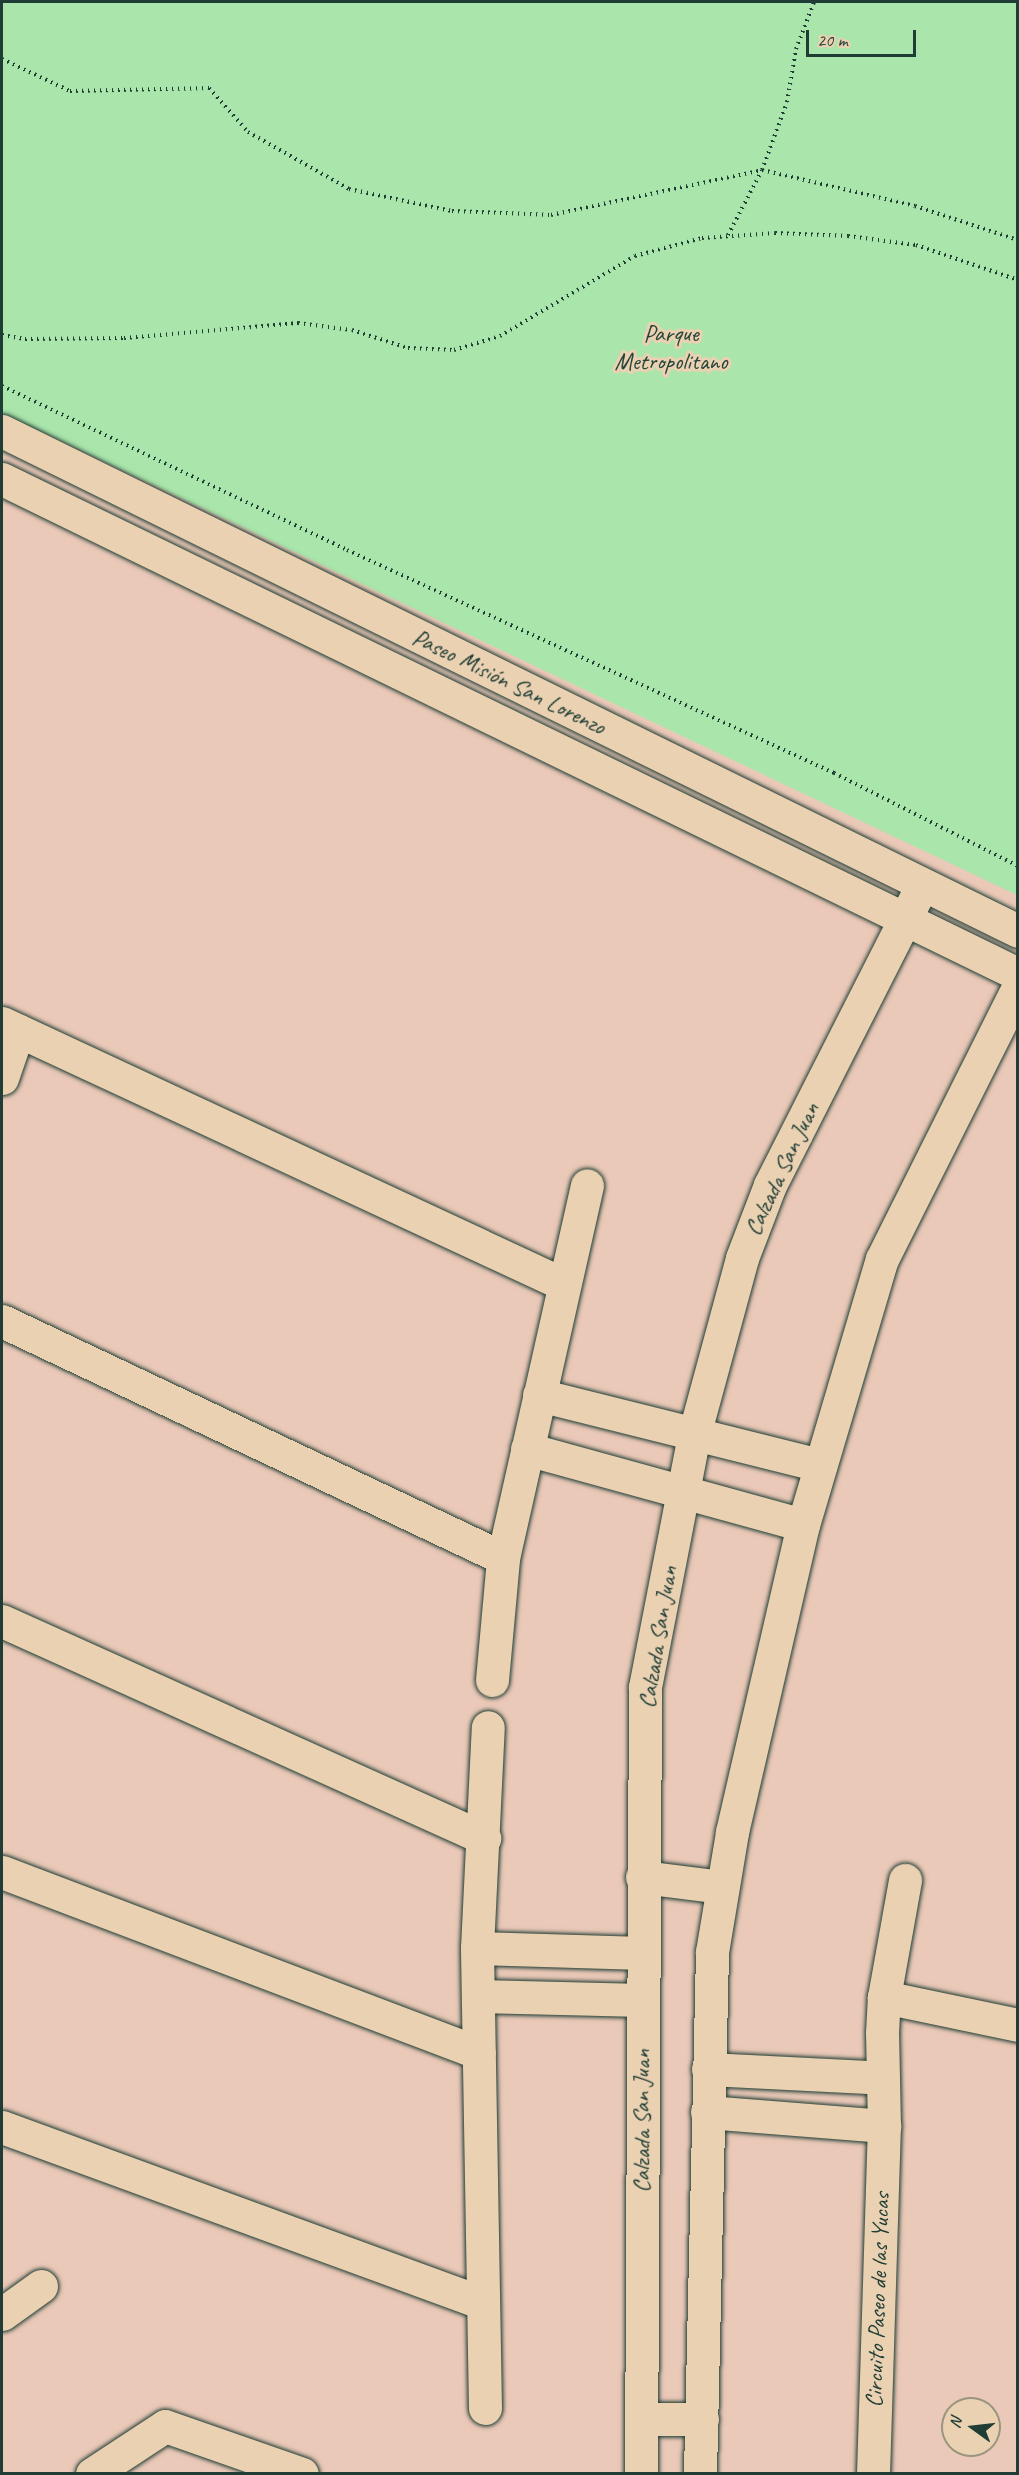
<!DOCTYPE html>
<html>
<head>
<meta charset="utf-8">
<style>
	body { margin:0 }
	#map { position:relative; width:1019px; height:2475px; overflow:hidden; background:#ebc9b8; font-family:Caveat,sans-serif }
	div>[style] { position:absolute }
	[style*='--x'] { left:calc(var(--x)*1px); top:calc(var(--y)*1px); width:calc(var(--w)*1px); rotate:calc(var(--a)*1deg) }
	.green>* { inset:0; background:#aae5ab }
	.path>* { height:4px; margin-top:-2px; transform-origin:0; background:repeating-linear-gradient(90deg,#1f3d34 0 1.5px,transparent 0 6px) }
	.roads { filter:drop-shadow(0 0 2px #1f3d34) drop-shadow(0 0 2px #1f3d34) }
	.minor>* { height:33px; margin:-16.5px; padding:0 16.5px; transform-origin:16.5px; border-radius:16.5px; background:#ead1b2 }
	span { translate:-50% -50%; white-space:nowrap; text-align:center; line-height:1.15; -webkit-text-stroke:6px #ead1b2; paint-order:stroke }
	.park-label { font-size:24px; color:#26453a }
	.street-label { font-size:24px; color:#1f3d34 }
	.frame { position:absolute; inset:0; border:3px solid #1f3d34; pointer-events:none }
	.north { position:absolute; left:941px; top:2397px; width:60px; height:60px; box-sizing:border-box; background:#ead1b2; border:2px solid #999680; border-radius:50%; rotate:285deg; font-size:16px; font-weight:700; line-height:24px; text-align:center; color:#1f3d34 }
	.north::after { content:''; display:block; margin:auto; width:21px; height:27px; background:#1f3d34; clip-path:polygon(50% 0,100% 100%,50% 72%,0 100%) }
	.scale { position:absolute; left:806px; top:30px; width:110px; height:27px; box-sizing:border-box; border:3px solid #1f3d34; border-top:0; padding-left:8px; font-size:18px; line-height:21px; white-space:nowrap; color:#1f3d34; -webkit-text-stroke:4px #ead1b2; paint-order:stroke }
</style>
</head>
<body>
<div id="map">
	<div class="green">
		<i style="clip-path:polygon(2px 2px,1017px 2px,1017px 895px,2px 413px)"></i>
	</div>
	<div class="path">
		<i style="--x:2;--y:59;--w:75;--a:25.2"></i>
		<i style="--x:70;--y:91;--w:139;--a:-1.2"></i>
		<i style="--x:209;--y:88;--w:59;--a:48.4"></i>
		<i style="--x:248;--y:132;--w:116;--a:29.4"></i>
		<i style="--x:349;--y:189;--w:105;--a:12.1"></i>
		<i style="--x:452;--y:211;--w:99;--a:2.3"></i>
		<i style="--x:551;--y:215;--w:216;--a:-12"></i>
		<i style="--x:762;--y:170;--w:157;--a:13.2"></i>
		<i style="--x:915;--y:206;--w:108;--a:18.3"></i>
		<i style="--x:728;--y:235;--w:73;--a:-62.4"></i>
		<i style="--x:762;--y:170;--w:72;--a:-69.8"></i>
		<i style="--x:787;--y:102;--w:54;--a:-80.4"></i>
		<i style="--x:796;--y:49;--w:50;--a:-69"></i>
		<i style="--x:2;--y:335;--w:23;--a:10"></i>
		<i style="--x:25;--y:339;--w:99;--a:-0.6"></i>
		<i style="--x:124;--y:338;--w:175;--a:-4.9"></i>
		<i style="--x:298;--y:323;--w:54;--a:7.4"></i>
		<i style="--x:352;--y:330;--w:59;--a:17.8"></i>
		<i style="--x:408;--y:348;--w:46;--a:2.5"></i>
		<i style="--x:454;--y:350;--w:48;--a:-16.9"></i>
		<i style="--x:500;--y:336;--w:157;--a:-30.7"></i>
		<i style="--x:635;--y:256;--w:69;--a:-15"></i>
		<i style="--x:702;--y:238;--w:73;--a:-3.9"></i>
		<i style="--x:775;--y:233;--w:73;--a:2.4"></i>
		<i style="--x:848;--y:236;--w:69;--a:7.5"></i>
		<i style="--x:916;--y:245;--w:108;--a:18.9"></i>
		<i style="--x:2;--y:386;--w:382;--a:25.4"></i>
		<i style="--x:347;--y:550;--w:536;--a:24.6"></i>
		<i style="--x:834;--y:773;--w:206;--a:26.8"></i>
	</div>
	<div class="roads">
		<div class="minor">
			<i style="--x:2;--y:431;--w:1132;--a:26.2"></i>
			<i style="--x:2;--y:479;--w:1130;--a:25.98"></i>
			<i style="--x:2;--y:1023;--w:619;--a:24.95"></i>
			<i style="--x:2;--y:1078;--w:50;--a:-71.2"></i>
			<i style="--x:2;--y:1321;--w:554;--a:25.32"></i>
			<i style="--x:539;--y:1395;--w:290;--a:14"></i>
			<i style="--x:527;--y:1449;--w:286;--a:15.4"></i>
			<i style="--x:2;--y:1621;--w:529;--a:24.24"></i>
			<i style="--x:492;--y:1680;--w:122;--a:-84.8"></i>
			<i style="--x:503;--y:1558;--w:382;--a:-77.3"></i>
			<i style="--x:2;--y:1872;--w:510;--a:20.78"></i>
			<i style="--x:642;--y:1877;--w:81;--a:7.1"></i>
			<i style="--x:477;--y:1948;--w:166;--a:1.7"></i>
			<i style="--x:478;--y:1996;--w:165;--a:1.4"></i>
			<i style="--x:884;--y:1997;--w:137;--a:11.8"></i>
			<i style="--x:708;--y:2069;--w:175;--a:2.9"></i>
			<i style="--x:707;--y:2112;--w:178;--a:4.5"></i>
			<i style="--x:2;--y:2127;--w:512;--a:20.1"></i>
			<i style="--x:2;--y:2314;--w:48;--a:-35.7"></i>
			<i style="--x:485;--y:2408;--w:460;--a:-91"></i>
			<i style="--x:477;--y:1948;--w:221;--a:-87.2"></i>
			<i style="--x:642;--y:2419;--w:60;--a:0"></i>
			<i style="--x:92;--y:2474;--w:87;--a:-33.3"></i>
			<i style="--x:165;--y:2426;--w:145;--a:19.3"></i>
			<i style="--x:641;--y:2474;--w:787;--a:-89.71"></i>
			<i style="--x:645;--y:1687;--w:257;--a:-79"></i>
			<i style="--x:694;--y:1435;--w:183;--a:-74.8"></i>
			<i style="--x:742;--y:1258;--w:78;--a:-69"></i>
			<i style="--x:770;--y:1185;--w:335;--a:-63.1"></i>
			<i style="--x:700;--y:2474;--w:522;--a:-88.68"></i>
			<i style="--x:712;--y:1952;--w:122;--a:-80.5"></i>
			<i style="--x:732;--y:1832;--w:315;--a:-77"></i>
			<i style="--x:803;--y:1525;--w:277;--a:-73.5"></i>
			<i style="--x:882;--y:1259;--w:304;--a:-63.4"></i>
			<i style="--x:873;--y:2474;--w:348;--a:-88.2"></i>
			<i style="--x:884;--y:2126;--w:93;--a:-91.2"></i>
			<i style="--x:882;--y:2033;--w:36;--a:-87"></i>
			<i style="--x:884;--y:1997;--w:119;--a:-79.8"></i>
		</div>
	</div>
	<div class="park-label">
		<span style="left:671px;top:348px">Parque<br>Metropolitano</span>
	</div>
	<div class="street-label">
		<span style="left:509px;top:682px;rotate:26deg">Paseo Misión San Lorenzo</span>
		<span style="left:782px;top:1169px;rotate:-65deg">Calzada San Juan</span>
		<span style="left:658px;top:1637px;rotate:-81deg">Calzada San Juan</span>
		<span style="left:642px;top:2121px;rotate:-90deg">Calzada San Juan</span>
		<span style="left:878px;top:2300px;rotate:-88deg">Circuito Paseo de las Yucas</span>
	</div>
	<div class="frame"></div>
	<div class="north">N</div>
	<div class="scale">20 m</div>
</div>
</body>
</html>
